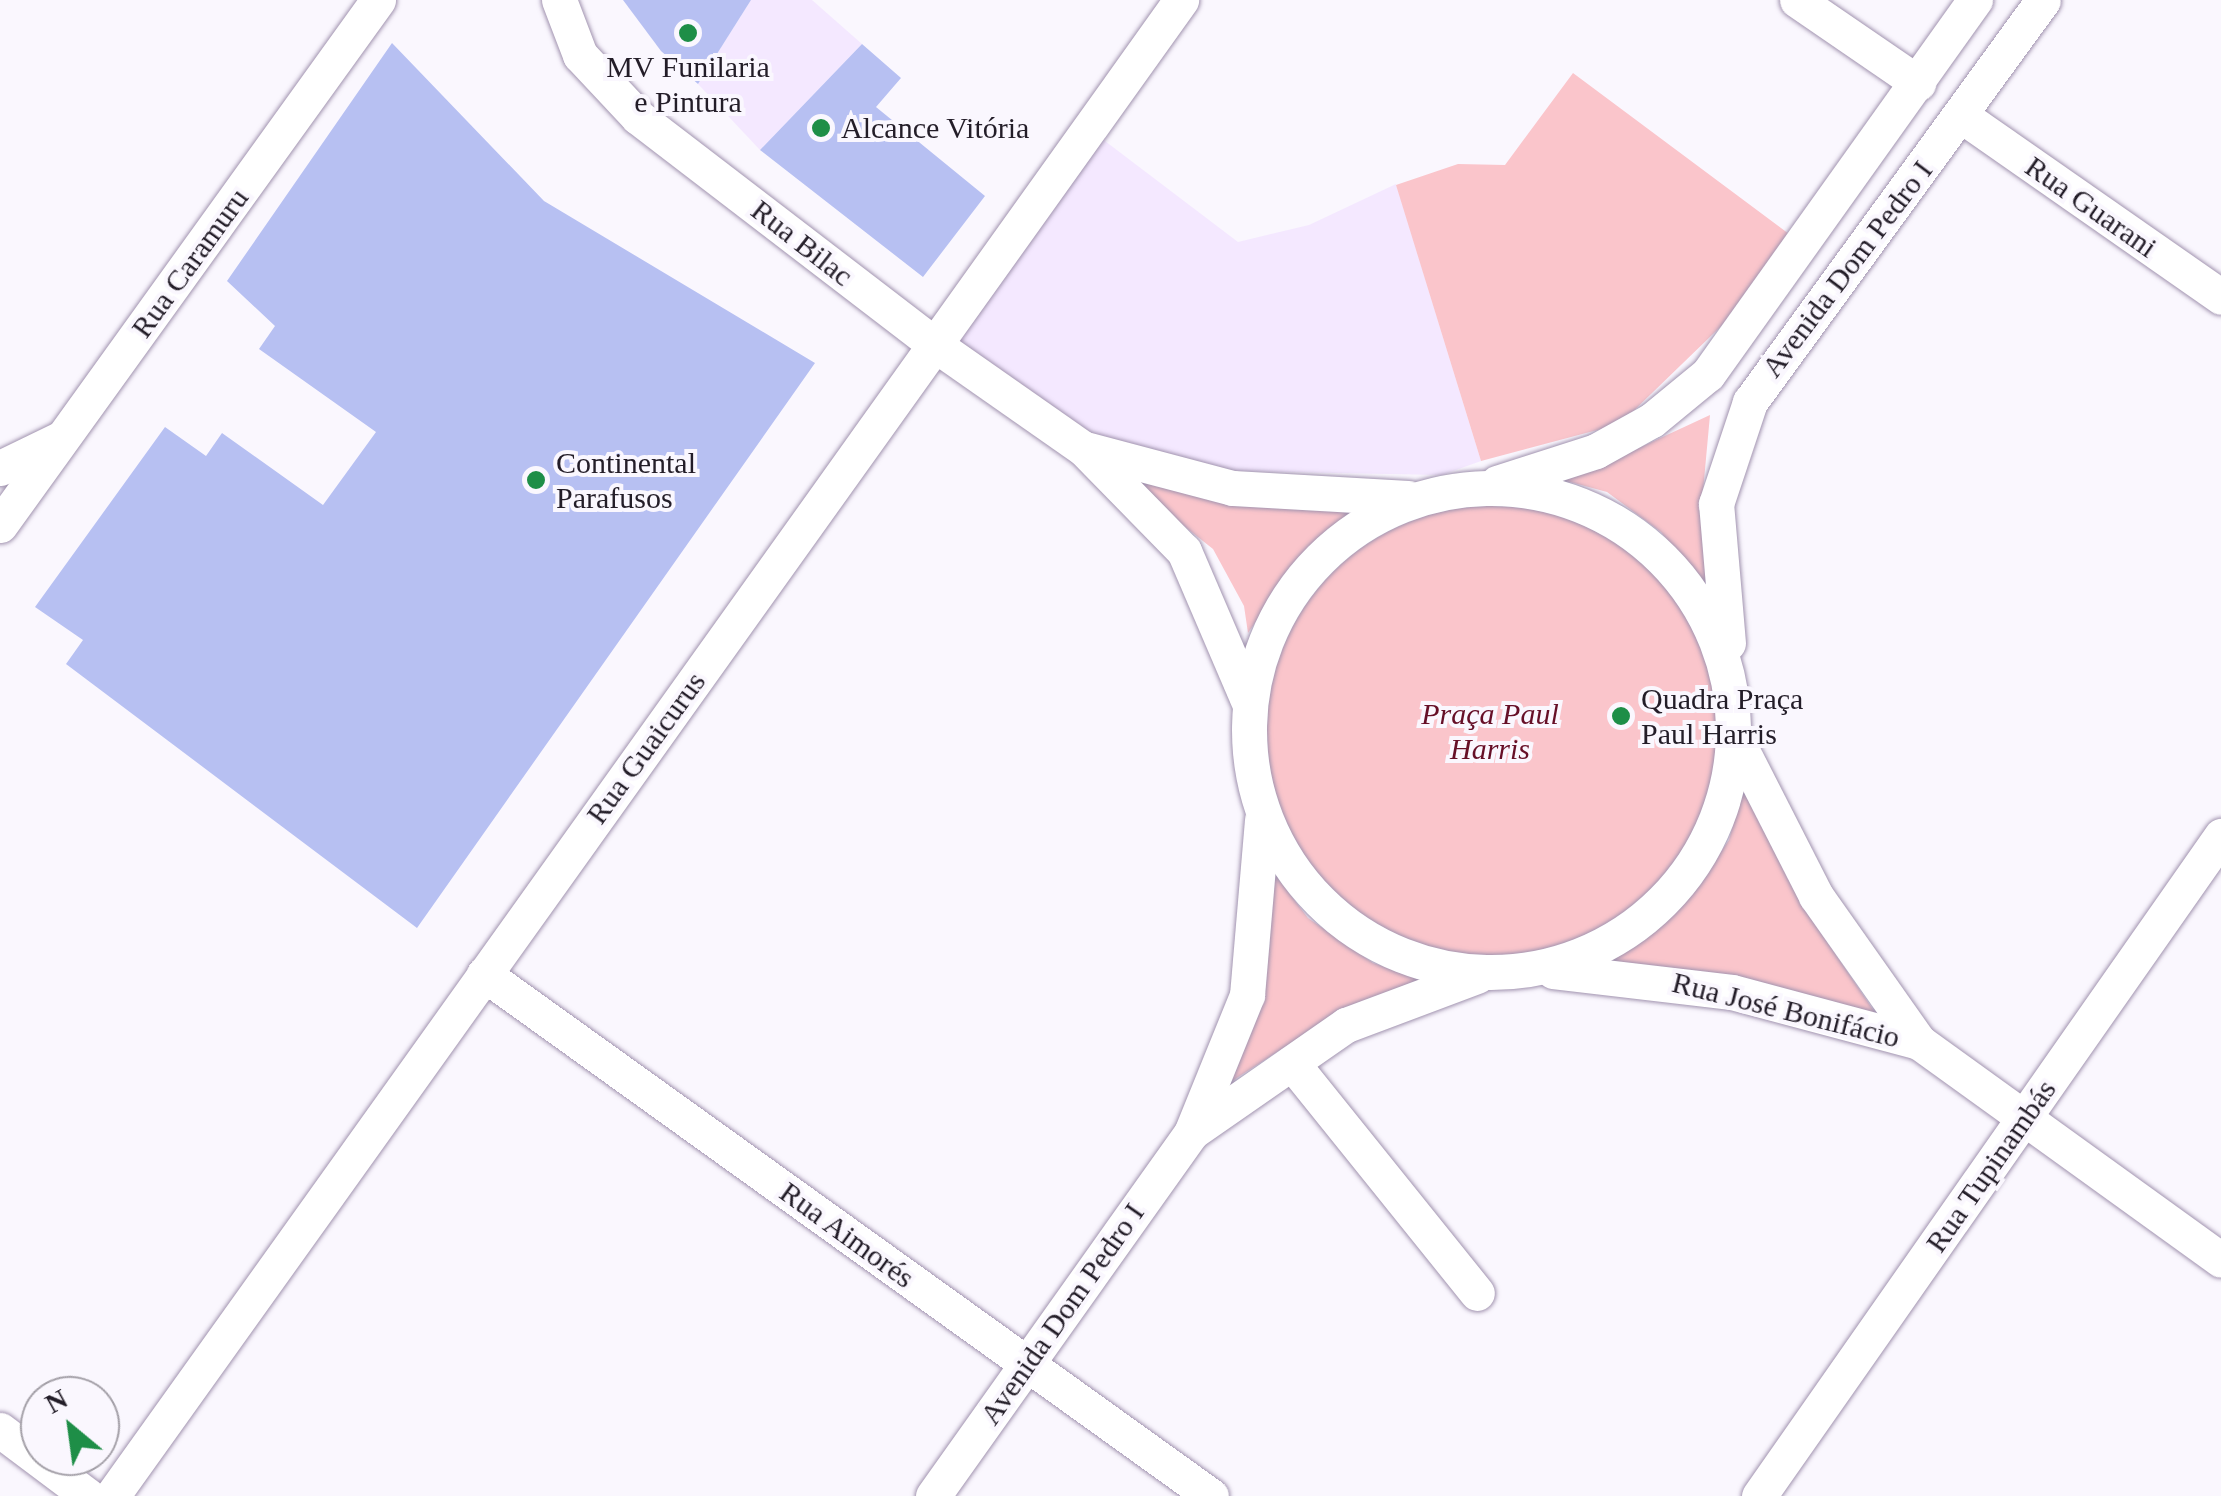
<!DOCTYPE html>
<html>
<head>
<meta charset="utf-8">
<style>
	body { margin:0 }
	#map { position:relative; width:2221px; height:1496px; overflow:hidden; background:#faf7fe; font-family:"Times New Roman",serif }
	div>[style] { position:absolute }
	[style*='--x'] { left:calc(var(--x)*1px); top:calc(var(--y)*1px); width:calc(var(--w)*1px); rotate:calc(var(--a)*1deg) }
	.built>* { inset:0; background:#f4e8ff }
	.green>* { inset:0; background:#fac5cb }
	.round { border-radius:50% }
	.building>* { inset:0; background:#b7c0f2 }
	.roads { filter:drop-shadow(0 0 2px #a193af) drop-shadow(0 0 2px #a193af) }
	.minor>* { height:35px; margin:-17.5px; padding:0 17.5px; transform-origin:17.5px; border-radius:17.5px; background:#fff }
	.minor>.ring { margin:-17.5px; padding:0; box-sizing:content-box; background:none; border:35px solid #fff; border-radius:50% }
	.dots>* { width:28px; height:28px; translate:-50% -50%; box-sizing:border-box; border:5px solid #faf7fe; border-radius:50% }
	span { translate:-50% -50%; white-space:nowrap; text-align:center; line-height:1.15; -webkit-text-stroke:8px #faf7fe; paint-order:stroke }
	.poi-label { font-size:30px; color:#231d28 }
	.left { translate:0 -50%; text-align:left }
	.street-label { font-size:30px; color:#231d28 }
	.park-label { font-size:30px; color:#660f27; font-style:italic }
	.north { position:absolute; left:20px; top:1376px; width:100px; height:100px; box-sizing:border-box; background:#faf7fe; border:2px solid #a4a0a8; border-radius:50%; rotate:331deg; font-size:28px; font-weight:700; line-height:40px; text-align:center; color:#231d28 }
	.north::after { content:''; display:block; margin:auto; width:35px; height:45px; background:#1e8e47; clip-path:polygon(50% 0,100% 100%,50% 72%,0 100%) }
</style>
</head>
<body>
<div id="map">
	<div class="built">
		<i style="clip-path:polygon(751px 0,812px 0,862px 44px,760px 150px,698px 84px)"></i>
		<i style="clip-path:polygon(1101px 138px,1238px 242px,1309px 225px,1396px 184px,1481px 461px,1442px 475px,1228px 471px,1080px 437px,951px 342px)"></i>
	</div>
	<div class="green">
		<i style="clip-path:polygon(1573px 73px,1793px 237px,1744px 304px,1620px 424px,1481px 461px,1396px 185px,1458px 164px,1505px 165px)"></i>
		<i style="clip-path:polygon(1710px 415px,1701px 513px,1708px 593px,1661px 532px,1607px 492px,1548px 476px,1626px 454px)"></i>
		<i style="clip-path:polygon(1125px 479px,1199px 496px,1359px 507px,1289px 573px,1248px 633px,1244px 606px,1213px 549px)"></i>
		<i class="round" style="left:1267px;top:506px;width:450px;height:450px"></i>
		<i style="clip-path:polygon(1747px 772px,1802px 905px,1876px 1014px,1600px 962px,1691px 895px,1729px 840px)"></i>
		<i style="clip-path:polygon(1270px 868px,1308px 918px,1373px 963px,1428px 981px,1339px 1012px,1232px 1081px,1260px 1007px,1270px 944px)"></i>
	</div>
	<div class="building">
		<i style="clip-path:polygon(623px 0,751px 0,698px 84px,661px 51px)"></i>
		<i style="clip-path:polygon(392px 43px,544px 201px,815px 363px,417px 928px,66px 664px,83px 640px,35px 607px,165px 427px,206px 456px,222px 433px,323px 505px,376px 432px,259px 349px,275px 326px,227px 281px)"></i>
		<i style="clip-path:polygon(862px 44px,901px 78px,876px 107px,985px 196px,923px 277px,760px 150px)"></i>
	</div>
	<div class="roads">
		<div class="minor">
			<i style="--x:559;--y:0;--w:59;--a:69.1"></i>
			<i style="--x:580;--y:55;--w:85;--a:46.9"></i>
			<i style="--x:638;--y:117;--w:373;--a:37.5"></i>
			<i style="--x:934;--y:344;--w:183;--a:35"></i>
			<i style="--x:1084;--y:449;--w:143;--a:45.6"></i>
			<i style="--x:1184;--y:551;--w:162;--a:66.8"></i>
			<i style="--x:1797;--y:0;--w:147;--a:34.4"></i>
			<i style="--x:1962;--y:116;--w:316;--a:34.9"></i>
			<i style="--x:1085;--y:449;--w:153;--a:14.8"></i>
			<i style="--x:1233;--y:488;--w:175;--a:3.3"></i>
			<i style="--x:0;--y:468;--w:67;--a:-25.8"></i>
			<i style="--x:1497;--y:483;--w:104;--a:-17.9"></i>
			<i style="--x:1596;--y:451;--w:64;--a:-29"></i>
			<i style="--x:1652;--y:420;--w:72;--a:-39.4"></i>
			<i style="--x:1708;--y:374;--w:460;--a:-54.5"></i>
			<i class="ring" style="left:1249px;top:488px;width:449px;height:449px"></i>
			<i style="--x:0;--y:525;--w:647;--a:-54.25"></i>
			<i style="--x:1728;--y:643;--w:140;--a:-94.9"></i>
			<i style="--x:1716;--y:504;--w:108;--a:-71.6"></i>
			<i style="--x:1750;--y:402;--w:497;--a:-53.9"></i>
			<i style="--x:1733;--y:733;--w:183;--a:63"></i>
			<i style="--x:1816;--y:896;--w:179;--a:54.8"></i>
			<i style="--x:1919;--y:1042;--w:372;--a:35.8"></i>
			<i style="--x:1553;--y:971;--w:180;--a:6.7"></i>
			<i style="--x:1732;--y:992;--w:194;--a:15"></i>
			<i style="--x:484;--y:974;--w:895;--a:35.68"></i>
			<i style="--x:1292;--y:1063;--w:295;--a:51.2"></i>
			<i style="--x:1192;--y:1132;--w:188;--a:-34.8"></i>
			<i style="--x:1346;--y:1025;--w:140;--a:-20.5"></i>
			<i style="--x:0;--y:1430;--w:110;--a:36.9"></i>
			<i style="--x:112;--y:1496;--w:1839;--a:-54.45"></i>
			<i style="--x:933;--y:1496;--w:445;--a:-54.6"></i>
			<i style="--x:1191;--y:1133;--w:149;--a:-67.9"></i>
			<i style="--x:1247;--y:995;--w:175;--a:-85.1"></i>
			<i style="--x:1759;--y:1496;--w:806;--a:-55.01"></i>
		</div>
	</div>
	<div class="dots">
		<i style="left:688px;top:33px;background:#1e8e47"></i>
		<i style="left:821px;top:128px;background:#1e8e47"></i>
		<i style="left:536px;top:480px;background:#1e8e47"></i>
		<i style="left:1621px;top:716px;background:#1e8e47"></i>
	</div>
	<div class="poi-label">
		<span style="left:688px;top:84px">MV Funilaria<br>e Pintura</span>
		<span class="left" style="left:841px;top:128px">Alcance Vitória</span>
		<span class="left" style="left:556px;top:480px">Continental<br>Parafusos</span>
		<span class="left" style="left:1641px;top:716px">Quadra Praça<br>Paul Harris</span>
	</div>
	<div class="street-label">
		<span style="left:2091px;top:207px;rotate:35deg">Rua Guarani</span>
		<span style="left:802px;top:243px;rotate:38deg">Rua Bilac</span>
		<span style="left:190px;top:263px;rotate:-54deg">Rua Caramuru</span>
		<span style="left:1847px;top:269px;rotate:-53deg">Avenida Dom Pedro I</span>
		<span style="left:646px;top:748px;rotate:-54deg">Rua Guaicurus</span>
		<span style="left:1786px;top:1010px;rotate:14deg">Rua José Bonifácio</span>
		<span style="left:1991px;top:1166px;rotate:-55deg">Rua Tupinambás</span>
		<span style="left:847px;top:1235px;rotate:36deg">Rua Aimorés</span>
		<span style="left:1062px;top:1314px;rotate:-55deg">Avenida Dom Pedro I</span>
	</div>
	<div class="park-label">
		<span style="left:1490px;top:731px">Praça Paul<br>Harris</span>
	</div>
	<div class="north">N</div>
</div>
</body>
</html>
